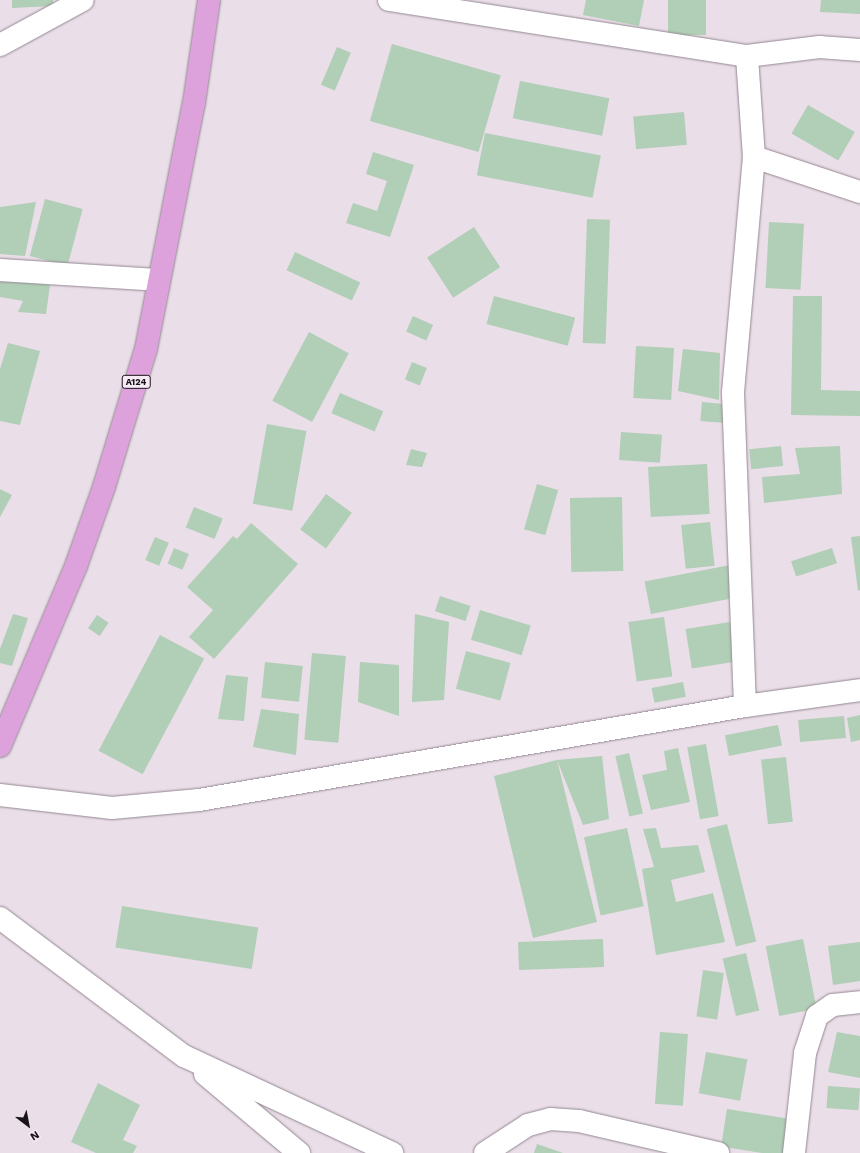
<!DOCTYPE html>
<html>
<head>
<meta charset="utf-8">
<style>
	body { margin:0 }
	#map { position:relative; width:860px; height:1153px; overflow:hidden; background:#eadee9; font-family:"Work Sans",sans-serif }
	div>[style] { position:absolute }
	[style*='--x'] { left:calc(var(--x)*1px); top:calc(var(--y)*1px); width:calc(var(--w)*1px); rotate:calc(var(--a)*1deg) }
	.building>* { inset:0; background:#b1ceb6; transform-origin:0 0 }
	.roads { filter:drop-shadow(0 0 1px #928892) drop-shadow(0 0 1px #928892) }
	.minor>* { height:22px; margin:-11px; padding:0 11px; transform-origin:11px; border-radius:11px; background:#fff }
	.highway>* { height:22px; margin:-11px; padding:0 11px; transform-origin:11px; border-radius:11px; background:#dda2dc }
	span { translate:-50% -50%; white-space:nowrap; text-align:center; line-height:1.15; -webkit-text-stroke:3px #f7ebf7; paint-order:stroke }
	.shield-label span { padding:1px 3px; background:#f7ebf7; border:1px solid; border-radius:3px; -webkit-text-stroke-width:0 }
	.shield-label { font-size:9px; color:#181418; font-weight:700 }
	.north { position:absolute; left:8px; top:1105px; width:40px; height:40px; -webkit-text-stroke:3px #f7ebf7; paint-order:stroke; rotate:148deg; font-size:11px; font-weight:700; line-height:16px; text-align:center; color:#181418 }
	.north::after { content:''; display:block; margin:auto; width:14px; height:18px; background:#181418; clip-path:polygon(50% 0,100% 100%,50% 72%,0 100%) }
</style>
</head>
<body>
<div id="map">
	<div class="building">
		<i style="clip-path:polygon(12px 0,53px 0,53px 6px,12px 8px)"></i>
		<i style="clip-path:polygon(586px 0,644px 0,639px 26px,583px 15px)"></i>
		<i style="left:668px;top:0;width:38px;height:35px"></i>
		<i style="clip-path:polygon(821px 0,860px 0,860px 14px,820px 12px)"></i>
		<i style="left:392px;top:44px;width:113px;height:80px;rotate:16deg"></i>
		<i style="left:337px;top:47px;width:15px;height:41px;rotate:23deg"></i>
		<i style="left:520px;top:81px;width:91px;height:38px;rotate:11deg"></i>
		<i style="left:808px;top:105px;width:54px;height:33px;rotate:30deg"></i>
		<i style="left:684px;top:112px;width:33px;height:51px;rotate:85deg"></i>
		<i style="left:485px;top:133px;width:118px;height:43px;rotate:11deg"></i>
		<i style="clip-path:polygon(373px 152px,414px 165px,390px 237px,346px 223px,353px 203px,377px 211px,387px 181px,366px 174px)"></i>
		<i style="left:45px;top:199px;width:39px;height:59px;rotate:15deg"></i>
		<i style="clip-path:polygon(36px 202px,25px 256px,0 254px,0 207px)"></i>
		<i style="left:587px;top:219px;width:23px;height:124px;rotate:2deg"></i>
		<i style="left:769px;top:222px;width:35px;height:66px;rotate:3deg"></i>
		<i style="left:474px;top:227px;width:48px;height:56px;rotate:57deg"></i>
		<i style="left:295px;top:252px;width:72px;height:20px;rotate:25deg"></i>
		<i style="clip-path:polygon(0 279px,50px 285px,46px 314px,18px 312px,23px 301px,0 297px)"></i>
		<i style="left:494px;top:296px;width:84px;height:29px;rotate:15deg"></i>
		<i style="clip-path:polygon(793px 296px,822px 296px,821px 390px,860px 391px,860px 416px,791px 415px)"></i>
		<i style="left:413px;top:316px;width:22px;height:17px;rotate:24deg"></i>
		<i style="left:309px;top:332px;width:45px;height:78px;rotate:28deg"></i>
		<i style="clip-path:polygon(8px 343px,40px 351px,20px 425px,0 421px,0 369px)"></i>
		<i style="left:636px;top:346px;width:38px;height:52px;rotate:3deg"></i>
		<i style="clip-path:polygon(683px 349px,720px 353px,719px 400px,678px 391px)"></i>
		<i style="left:412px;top:362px;width:16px;height:19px;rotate:22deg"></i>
		<i style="left:340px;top:393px;width:47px;height:22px;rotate:23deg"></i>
		<i style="left:702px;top:402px;width:25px;height:19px;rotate:5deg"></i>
		<i style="left:267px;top:424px;width:40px;height:81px;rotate:10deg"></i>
		<i style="left:621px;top:432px;width:41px;height:28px;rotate:4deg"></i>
		<i style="left:781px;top:446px;width:20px;height:32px;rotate:84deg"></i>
		<i style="clip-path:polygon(840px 446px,842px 494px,764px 503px,762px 477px,800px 474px,795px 448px)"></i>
		<i style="clip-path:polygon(411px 449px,427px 453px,422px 467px,406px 465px)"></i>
		<i style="left:707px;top:464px;width:50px;height:59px;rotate:87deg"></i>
		<i style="left:537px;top:484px;width:22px;height:47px;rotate:16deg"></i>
		<i style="clip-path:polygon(0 489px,12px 495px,0 517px)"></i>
		<i style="left:326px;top:494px;width:32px;height:44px;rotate:36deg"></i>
		<i style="left:622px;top:497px;width:74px;height:52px;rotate:89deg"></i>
		<i style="left:194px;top:507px;width:31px;height:22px;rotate:22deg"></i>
		<i style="left:710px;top:522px;width:44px;height:29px;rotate:84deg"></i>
		<i style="clip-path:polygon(251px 523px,298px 564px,214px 659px,189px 637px,213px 610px,187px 587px,233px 536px,237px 539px)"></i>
		<i style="clip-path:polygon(860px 536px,860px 590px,858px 591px,851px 537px)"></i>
		<i style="left:155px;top:537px;width:15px;height:25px;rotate:23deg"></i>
		<i style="left:174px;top:548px;width:16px;height:17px;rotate:22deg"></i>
		<i style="left:832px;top:548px;width:16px;height:43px;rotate:72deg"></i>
		<i style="left:730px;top:565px;width:33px;height:87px;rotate:79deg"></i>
		<i style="left:440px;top:596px;width:32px;height:16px;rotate:18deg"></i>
		<i style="left:480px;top:610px;width:53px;height:31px;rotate:17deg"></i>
		<i style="clip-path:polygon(13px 614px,28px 618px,12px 666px,0 663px,0 649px)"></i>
		<i style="clip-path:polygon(415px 614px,449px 622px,444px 700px,412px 702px)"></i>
		<i style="left:97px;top:615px;width:14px;height:16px;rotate:34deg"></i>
		<i style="left:664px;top:617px;width:60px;height:36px;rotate:82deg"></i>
		<i style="left:730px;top:622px;width:40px;height:45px;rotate:81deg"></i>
		<i style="left:160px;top:635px;width:50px;height:131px;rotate:28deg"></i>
		<i style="left:466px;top:651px;width:46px;height:39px;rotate:15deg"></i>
		<i style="left:312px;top:653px;width:34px;height:87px;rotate:5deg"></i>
		<i style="left:265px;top:662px;width:38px;height:36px;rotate:6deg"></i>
		<i style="clip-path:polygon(360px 662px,399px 665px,399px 716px,358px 702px)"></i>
		<i style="clip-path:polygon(226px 675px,248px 677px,244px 721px,218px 719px)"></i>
		<i style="left:683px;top:682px;width:15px;height:32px;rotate:79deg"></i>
		<i style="clip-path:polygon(261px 709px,299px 714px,296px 755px,253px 747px)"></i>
		<i style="clip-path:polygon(860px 715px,860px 740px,851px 742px,847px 718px)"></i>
		<i style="left:844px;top:716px;width:22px;height:46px;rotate:85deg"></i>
		<i style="left:778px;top:725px;width:21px;height:54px;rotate:79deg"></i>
		<i style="left:706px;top:744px;width:73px;height:19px;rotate:80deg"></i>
		<i style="clip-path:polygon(678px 748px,690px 802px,651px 810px,642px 775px,667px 770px,664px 751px)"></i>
		<i style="left:629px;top:753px;width:62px;height:14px;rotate:77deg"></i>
		<i style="clip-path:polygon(602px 756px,609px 819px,583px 825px,557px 760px,597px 922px,533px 938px,494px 776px,557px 760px)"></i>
		<i style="left:786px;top:757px;width:65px;height:25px;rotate:84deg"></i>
		<i style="left:727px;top:824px;width:121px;height:21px;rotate:76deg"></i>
		<i style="left:627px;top:828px;width:80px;height:44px;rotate:78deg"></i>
		<i style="clip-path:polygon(656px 828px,661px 848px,698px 845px,705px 872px,671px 880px,676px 902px,713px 893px,725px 942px,656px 955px,642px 869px,654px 867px,643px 829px)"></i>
		<i style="left:122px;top:906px;width:138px;height:42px;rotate:9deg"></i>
		<i style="left:603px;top:939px;width:28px;height:85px;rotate:88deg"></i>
		<i style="left:803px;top:939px;width:71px;height:38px;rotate:79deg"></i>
		<i style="clip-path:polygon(860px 942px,860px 981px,833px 985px,828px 946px)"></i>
		<i style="left:746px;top:953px;width:59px;height:24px;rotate:77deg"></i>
		<i style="left:703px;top:970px;width:21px;height:47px;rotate:8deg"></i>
		<i style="left:660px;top:1032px;width:28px;height:72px;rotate:4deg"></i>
		<i style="clip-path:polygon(837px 1032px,860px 1036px,860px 1078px,828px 1072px)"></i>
		<i style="left:706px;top:1052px;width:42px;height:42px;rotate:10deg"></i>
		<i style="clip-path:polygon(98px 1083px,140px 1105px,123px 1140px,137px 1146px,133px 1153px,96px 1153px,71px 1142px)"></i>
		<i style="left:828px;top:1086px;width:32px;height:22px;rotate:4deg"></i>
		<i style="left:727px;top:1109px;width:64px;height:38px;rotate:9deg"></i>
		<i style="clip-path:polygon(537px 1144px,563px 1153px,534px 1153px)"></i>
	</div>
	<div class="roads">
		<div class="minor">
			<i style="--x:389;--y:0;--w:362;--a:8.9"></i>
			<i style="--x:747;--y:56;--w:73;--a:-7.1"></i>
			<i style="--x:819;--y:47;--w:41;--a:4.2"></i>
			<i style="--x:0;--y:45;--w:94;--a:-28.5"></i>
			<i style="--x:754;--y:157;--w:112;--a:18.3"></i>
			<i style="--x:0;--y:270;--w:158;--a:3.6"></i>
			<i style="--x:745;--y:706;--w:314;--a:-92.2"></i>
			<i style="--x:733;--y:392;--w:236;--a:-84.9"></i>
			<i style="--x:754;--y:157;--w:101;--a:-94"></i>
			<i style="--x:0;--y:795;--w:113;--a:6.6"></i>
			<i style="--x:112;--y:808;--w:87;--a:-5.3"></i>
			<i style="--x:199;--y:800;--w:554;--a:-9.77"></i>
			<i style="--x:745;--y:706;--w:116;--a:-7.9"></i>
			<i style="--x:0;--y:918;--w:230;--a:36.9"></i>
			<i style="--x:184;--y:1056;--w:230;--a:25"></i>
			<i style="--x:205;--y:1074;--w:123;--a:40"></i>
			<i style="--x:485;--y:1153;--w:51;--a:-33.1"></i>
			<i style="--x:528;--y:1125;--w:23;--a:-15"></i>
			<i style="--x:550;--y:1119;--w:29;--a:4"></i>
			<i style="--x:579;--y:1121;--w:143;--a:13"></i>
			<i style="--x:794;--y:1153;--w:101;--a:-83.7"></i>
			<i style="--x:805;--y:1053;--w:39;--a:-72"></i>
			<i style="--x:817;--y:1016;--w:19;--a:-35"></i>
			<i style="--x:833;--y:1005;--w:27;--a:-6"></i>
		</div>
		<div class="highway">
			<i style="--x:0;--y:746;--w:195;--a:-67.1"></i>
			<i style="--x:76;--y:566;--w:84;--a:-70.5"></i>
			<i style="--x:104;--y:487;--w:144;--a:-73.1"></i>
			<i style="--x:146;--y:349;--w:251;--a:-79"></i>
			<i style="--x:194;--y:103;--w:104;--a:-81.7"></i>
		</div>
	</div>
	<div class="shield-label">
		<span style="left:136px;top:382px">A124</span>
	</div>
	<div class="north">N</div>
</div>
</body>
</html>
